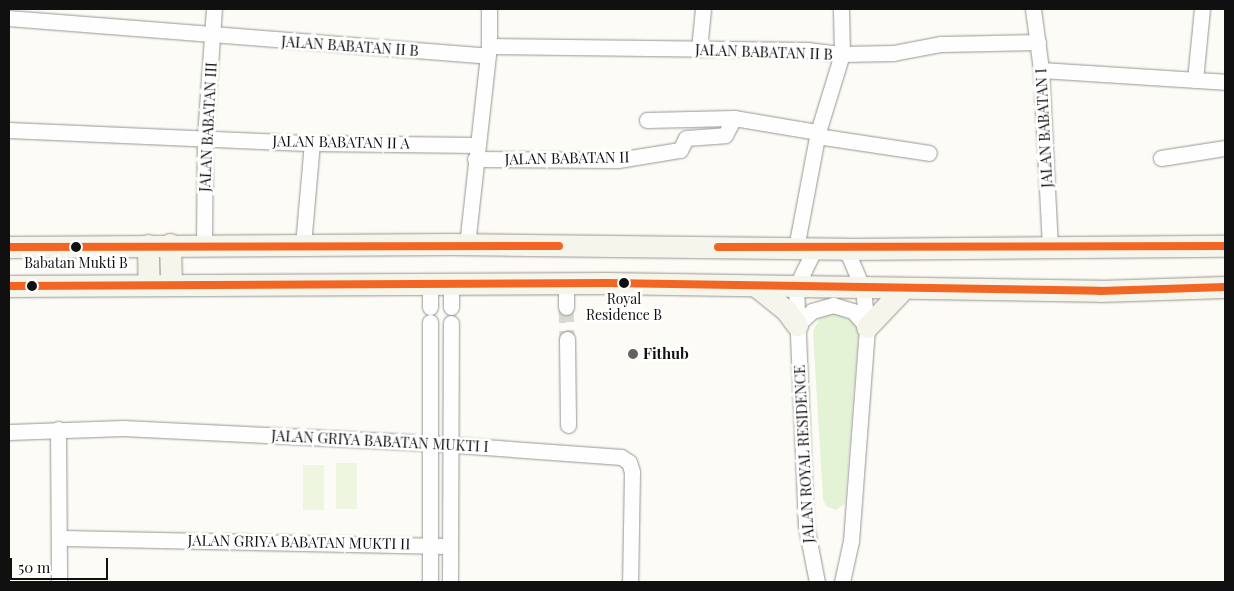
<!DOCTYPE html>
<html>
<head>
<meta charset="utf-8">
<style>
	body { margin:0 }
	#map { position:relative; width:1234px; height:591px; overflow:hidden; background:#fcfbf6; font-family:"Playfair Display",serif }
	div>[style] { position:absolute }
	[style*='--x'] { left:calc(var(--x)*1px); top:calc(var(--y)*1px); width:calc(var(--w)*1px); rotate:calc(var(--a)*1deg) }
	.green>* { inset:0; background:#e4f2d6 }
	.pitch>* { inset:0; background:#eef6e0; transform-origin:0 0 }
	.street-tunnel>* { height:15px; margin-top:-7.5px; transform-origin:0; background:repeating-linear-gradient(90deg,#d9d8d4 0 15px,transparent 0 23px) }
	.roads { filter:drop-shadow(0 0 1px #969694) drop-shadow(0 0 1px #969694) }
	.street>* { height:15px; margin:-7.5px; padding:0 7.5px; transform-origin:7.5px; border-radius:7.5px; background:#fffefe }
	.secondary>* { height:21px; margin:-10.5px; padding:0 10.5px; transform-origin:10.5px; border-radius:10.5px; background:#f6f5eb }
	.bus-1>* { height:8px; margin:-4px; padding:0 4px; transform-origin:4px; border-radius:4px; background:#f26522 }
	.dots>* { width:14px; height:14px; translate:-50% -50%; box-sizing:border-box; border:2px solid #fff; border-radius:50% }
	span { translate:-50% -50%; white-space:nowrap; text-align:center; line-height:1.15; -webkit-text-stroke:5px #fff; paint-order:stroke }
	.bus-label { font-size:14px; color:#101010 }
	.street-label { font-size:15px; color:#101010 }
	.poi-label { font-size:15px; color:#101010; font-weight:700 }
	.left { translate:0 -50%; text-align:left }
	.frame { position:absolute; inset:0; border:10px solid #101010; pointer-events:none }
	.scale { position:absolute; left:10px; top:558px; width:98px; height:22px; box-sizing:border-box; border:2px solid #101010; border-top:0; padding-left:6px; font-size:15px; line-height:18px; white-space:nowrap; color:#101010; -webkit-text-stroke:4px #fff; paint-order:stroke }
</style>
</head>
<body>
<div id="map">
	<div class="green">
		<i style="clip-path:polygon(843px 309px,859px 328px,845px 504px,836px 510px,826px 506px,823px 499px,813px 331px,823px 312px)"></i>
	</div>
	<div class="pitch">
		<i style="left:336px;top:463px;width:21px;height:46px"></i>
		<i style="left:303px;top:465px;width:21px;height:45px"></i>
	</div>
	<div class="street-tunnel">
		<i style="--x:566;--y:307;--w:32;--a:88"></i>
	</div>
	<div class="roads">
		<div class="street">
			<i style="--x:1033;--y:9;--w:62;--a:82.5"></i>
			<i style="--x:1041;--y:70;--w:177;--a:87.1"></i>
			<i style="--x:9;--y:18;--w:480;--a:4.5"></i>
			<i style="--x:489;--y:46;--w:318;--a:0.7"></i>
			<i style="--x:807;--y:50;--w:35;--a:7"></i>
			<i style="--x:842;--y:54;--w:51;--a:-1.1"></i>
			<i style="--x:893;--y:53;--w:49;--a:-10.6"></i>
			<i style="--x:941;--y:44;--w:97;--a:-1.2"></i>
			<i style="--x:699;--y:49;--w:40;--a:-84.3"></i>
			<i style="--x:1041;--y:70;--w:184;--a:3.7"></i>
			<i style="--x:1195;--y:80;--w:71;--a:-84.4"></i>
			<i style="--x:647;--y:120;--w:87;--a:-1.3"></i>
			<i style="--x:734;--y:118;--w:85;--a:9.5"></i>
			<i style="--x:9;--y:130;--w:303;--a:2.5"></i>
			<i style="--x:312;--y:143;--w:164;--a:0.7"></i>
			<i style="--x:817;--y:136;--w:113;--a:8.6"></i>
			<i style="--x:1161;--y:158;--w:65;--a:-8.9"></i>
			<i style="--x:475;--y:159;--w:143;--a:0.4"></i>
			<i style="--x:618;--y:160;--w:63;--a:-9.2"></i>
			<i style="--x:680;--y:150;--w:13;--a:-63"></i>
			<i style="--x:686;--y:138;--w:39;--a:-4"></i>
			<i style="--x:725;--y:135;--w:19;--a:-62"></i>
			<i style="--x:204;--y:245;--w:108;--a:-89.5"></i>
			<i style="--x:205;--y:137;--w:128;--a:-86"></i>
			<i style="--x:303;--y:245;--w:102;--a:-85"></i>
			<i style="--x:467;--y:245;--w:200;--a:-83.7"></i>
			<i style="--x:489;--y:46;--w:37;--a:-90"></i>
			<i style="--x:796;--y:248;--w:118;--a:-79.3"></i>
			<i style="--x:818;--y:132;--w:82;--a:-72.9"></i>
			<i style="--x:842;--y:54;--w:45;--a:-91.3"></i>
			<i style="--x:815;--y:248;--w:43;--a:116"></i>
			<i style="--x:796;--y:287;--w:239;--a:87.6"></i>
			<i style="--x:806;--y:526;--w:57;--a:78.9"></i>
			<i style="--x:566;--y:283;--w:24;--a:90"></i>
			<i style="--x:430;--y:284;--w:23;--a:90"></i>
			<i style="--x:451;--y:307;--w:23;--a:-90"></i>
			<i style="--x:430;--y:322;--w:260;--a:90"></i>
			<i style="--x:797;--y:325;--w:21;--a:-43"></i>
			<i style="--x:812;--y:311;--w:22;--a:-16"></i>
			<i style="--x:833;--y:305;--w:21;--a:17"></i>
			<i style="--x:853;--y:311;--w:21;--a:49"></i>
			<i style="--x:567;--y:339;--w:86;--a:89.3"></i>
			<i style="--x:58;--y:429;--w:153;--a:89.6"></i>
			<i style="--x:9;--y:432;--w:114;--a:-2"></i>
			<i style="--x:123;--y:428;--w:307;--a:2.8"></i>
			<i style="--x:430;--y:443;--w:192;--a:4.2"></i>
			<i style="--x:621;--y:457;--w:9;--a:32"></i>
			<i style="--x:629;--y:462;--w:10;--a:73"></i>
			<i style="--x:632;--y:472;--w:110;--a:91"></i>
			<i style="--x:59;--y:538;--w:391;--a:1.2"></i>
			<i style="--x:450;--y:582;--w:259;--a:-89.8"></i>
			<i style="--x:842;--y:582;--w:42;--a:-77.6"></i>
			<i style="--x:851;--y:541;--w:215;--a:-85.7"></i>
			<i style="--x:867;--y:327;--w:38;--a:-96"></i>
			<i style="--x:863;--y:289;--w:43;--a:-113"></i>
		</div>
		<div class="secondary">
			<i style="--x:170;--y:244;--w:40;--a:88.6"></i>
			<i style="--x:148;--y:245;--w:39;--a:89"></i>
			<i style="--x:9;--y:247;--w:443;--a:-0.4"></i>
			<i style="--x:452;--y:244;--w:394;--a:0.7"></i>
			<i style="--x:846;--y:249;--w:379;--a:-0.5"></i>
			<i style="--x:9;--y:286;--w:598;--a:-0.29"></i>
			<i style="--x:607;--y:283;--w:493;--a:0.9"></i>
			<i style="--x:1100;--y:291;--w:125;--a:-1.8"></i>
			<i style="--x:756;--y:286;--w:38;--a:39"></i>
			<i style="--x:786;--y:310;--w:19;--a:54"></i>
			<i style="--x:867;--y:327;--w:51;--a:-46.6"></i>
		</div>
	</div>
	<div class="bus-1">
		<i style="--x:9;--y:247;--w:550;--a:-0.1"></i>
		<i style="--x:718;--y:247;--w:507;--a:-0.11"></i>
		<i style="--x:9;--y:286;--w:598;--a:-0.29"></i>
		<i style="--x:607;--y:283;--w:493;--a:0.9"></i>
		<i style="--x:1100;--y:291;--w:125;--a:-1.8"></i>
	</div>
	<div class="dots">
		<i style="left:76px;top:247px;background:#101010"></i>
		<i style="left:624px;top:283px;background:#101010"></i>
		<i style="left:32px;top:286px;background:#101010"></i>
		<i style="left:633px;top:354px;background:#636260"></i>
	</div>
	<div class="bus-label">
		<span style="left:76px;top:263px">Babatan Mukti B</span>
		<span style="left:624px;top:307px">Royal<br>Residence B</span>
	</div>
	<div class="street-label">
		<span style="left:350px;top:46px;rotate:4deg">JALAN BABATAN II B</span>
		<span style="left:764px;top:52px;rotate:2deg">JALAN BABATAN II B</span>
		<span style="left:208px;top:127px;rotate:-87deg">JALAN BABATAN III</span>
		<span style="left:1044px;top:128px;rotate:-93deg">JALAN BABATAN I</span>
		<span style="left:341px;top:142px;rotate:1deg">JALAN BABATAN II A</span>
		<span style="left:567px;top:158px;rotate:-1deg">JALAN BABATAN II</span>
		<span style="left:380px;top:441px;rotate:3deg">JALAN GRIYA BABATAN MUKTI I</span>
		<span style="left:804px;top:454px;rotate:-93deg">JALAN ROYAL RESIDENCE</span>
		<span style="left:299px;top:542px;rotate:1deg">JALAN GRIYA BABATAN MUKTI II</span>
	</div>
	<div class="poi-label">
		<span class="left" style="left:643px;top:354px">Fithub</span>
	</div>
	<div class="frame"></div>
	<div class="scale">50 m</div>
</div>
</body>
</html>
